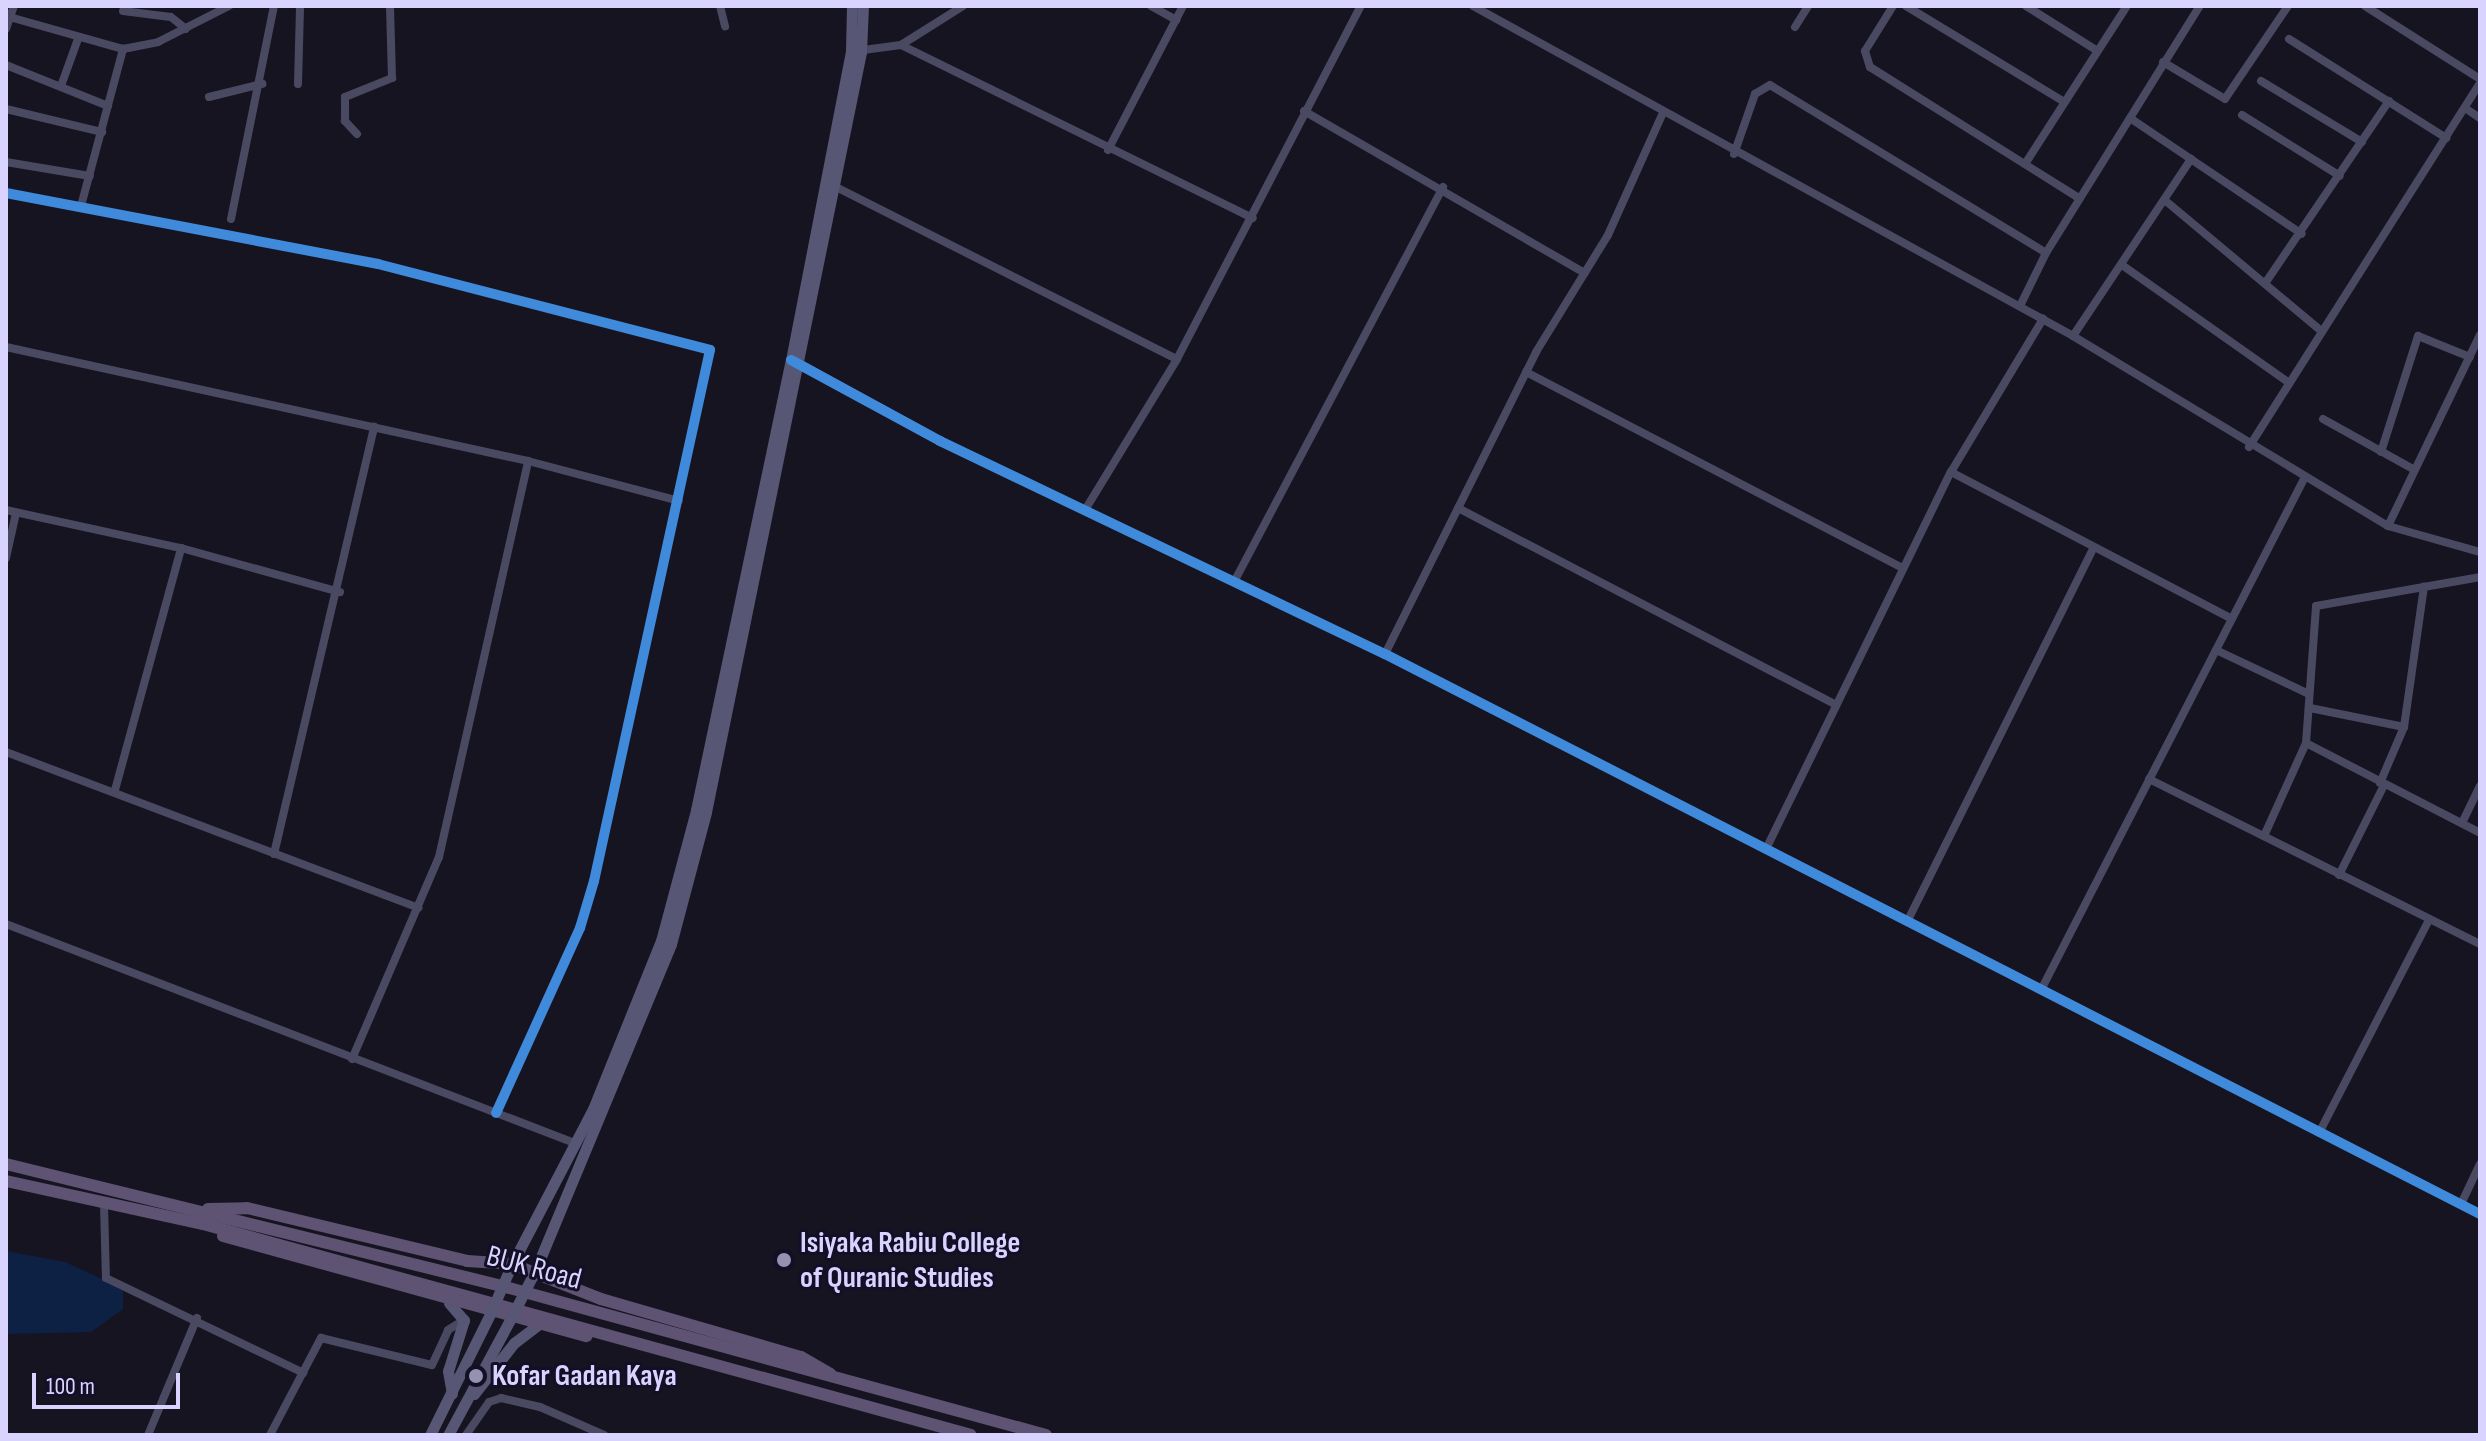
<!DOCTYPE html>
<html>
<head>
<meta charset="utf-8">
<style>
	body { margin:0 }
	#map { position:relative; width:2486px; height:1441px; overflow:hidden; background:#161421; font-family:"Sofia Sans Condensed",sans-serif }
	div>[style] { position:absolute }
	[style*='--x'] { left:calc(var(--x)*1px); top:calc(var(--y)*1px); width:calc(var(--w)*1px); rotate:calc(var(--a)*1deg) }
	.water>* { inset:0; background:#0d2144 }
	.minor>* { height:8px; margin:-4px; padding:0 4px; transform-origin:4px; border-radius:4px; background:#4a4962 }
	.secondary>* { height:11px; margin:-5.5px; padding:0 5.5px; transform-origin:5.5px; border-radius:5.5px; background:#575674 }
	.primary>* { height:12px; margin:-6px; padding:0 6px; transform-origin:6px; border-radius:6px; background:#5e5373 }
	.secondary-bridge>* { height:11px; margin:-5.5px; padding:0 5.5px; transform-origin:5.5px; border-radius:5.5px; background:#575674 }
	.cycleway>* { height:10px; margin:-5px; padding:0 5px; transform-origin:5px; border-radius:5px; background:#408adc }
	.dots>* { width:22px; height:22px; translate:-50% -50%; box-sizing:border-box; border:4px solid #130f26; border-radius:50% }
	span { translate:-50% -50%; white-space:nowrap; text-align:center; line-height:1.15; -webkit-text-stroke:6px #130f26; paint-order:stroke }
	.poi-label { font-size:30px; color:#d9d4ff; font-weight:700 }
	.left { translate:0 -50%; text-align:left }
	.street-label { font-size:30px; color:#d9d4ff }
	.frame { position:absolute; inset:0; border:8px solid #d9d4ff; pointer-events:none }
	.scale { position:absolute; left:32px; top:1373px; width:148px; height:36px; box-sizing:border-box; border:4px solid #d9d4ff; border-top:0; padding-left:10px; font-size:24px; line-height:28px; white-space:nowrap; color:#d9d4ff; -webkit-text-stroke:6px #130f26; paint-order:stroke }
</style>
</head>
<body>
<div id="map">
	<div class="water">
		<i style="clip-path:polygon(6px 1251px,65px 1262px,100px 1278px,123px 1291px,123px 1309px,91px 1332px,6px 1334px)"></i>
	</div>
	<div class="minor">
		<i style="--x:720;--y:6;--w:21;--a:76"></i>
		<i style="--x:1151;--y:6;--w:29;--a:29"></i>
		<i style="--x:1473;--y:6;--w:685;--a:28.81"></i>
		<i style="--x:2073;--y:336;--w:368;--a:31.1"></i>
		<i style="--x:2388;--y:526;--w:96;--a:15.8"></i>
		<i style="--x:1893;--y:6;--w:53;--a:121.9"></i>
		<i style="--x:1865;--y:51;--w:17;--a:73"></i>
		<i style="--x:1870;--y:67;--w:247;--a:32.1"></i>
		<i style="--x:1906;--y:6;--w:184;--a:31.2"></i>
		<i style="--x:2026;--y:6;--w:83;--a:32.2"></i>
		<i style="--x:2365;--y:6;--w:136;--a:32.4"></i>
		<i style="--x:123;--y:11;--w:48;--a:7.1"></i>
		<i style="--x:171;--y:17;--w:19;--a:39"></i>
		<i style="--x:6;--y:16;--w:122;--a:15.8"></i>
		<i style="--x:123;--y:49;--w:36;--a:-11"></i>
		<i style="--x:158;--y:42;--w:80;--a:-26.9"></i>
		<i style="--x:1795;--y:27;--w:25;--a:-58"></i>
		<i style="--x:6;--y:29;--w:24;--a:-71"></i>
		<i style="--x:2289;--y:39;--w:186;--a:32.2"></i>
		<i style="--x:901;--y:45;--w:392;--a:26.2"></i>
		<i style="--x:856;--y:51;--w:45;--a:-7.6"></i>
		<i style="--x:901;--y:45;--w:73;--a:-32.2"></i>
		<i style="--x:2163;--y:62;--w:72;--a:30.8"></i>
		<i style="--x:2225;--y:99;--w:112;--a:-55.9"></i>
		<i style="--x:6;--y:65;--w:110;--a:21.9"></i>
		<i style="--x:2261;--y:81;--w:118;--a:31.1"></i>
		<i style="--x:298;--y:84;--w:78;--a:-88.5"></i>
		<i style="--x:61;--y:86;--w:50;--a:-70.1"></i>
		<i style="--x:209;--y:97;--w:55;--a:-13.8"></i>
		<i style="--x:2465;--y:108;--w:18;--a:34"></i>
		<i style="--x:6;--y:109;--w:99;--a:13.5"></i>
		<i style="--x:1304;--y:111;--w:324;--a:30"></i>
		<i style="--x:2242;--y:115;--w:115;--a:31.9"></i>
		<i style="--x:2130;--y:118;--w:207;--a:34"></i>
		<i style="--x:357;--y:134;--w:18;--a:-133"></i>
		<i style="--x:345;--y:121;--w:24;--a:-90"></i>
		<i style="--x:345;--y:97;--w:51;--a:-22"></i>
		<i style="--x:392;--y:78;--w:72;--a:-91.6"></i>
		<i style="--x:1108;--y:150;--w:162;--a:-62.5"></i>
		<i style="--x:1734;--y:154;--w:64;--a:-70.7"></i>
		<i style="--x:1755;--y:94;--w:17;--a:-31"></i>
		<i style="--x:1770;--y:85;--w:323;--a:31.3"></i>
		<i style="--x:6;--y:162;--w:85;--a:9.5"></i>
		<i style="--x:2025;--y:164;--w:188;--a:-57.2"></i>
		<i style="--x:834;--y:186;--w:384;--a:26.8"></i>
		<i style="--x:6;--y:193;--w:379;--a:10.8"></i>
		<i style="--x:378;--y:264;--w:343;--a:14.5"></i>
		<i style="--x:710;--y:350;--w:544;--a:102.32"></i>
		<i style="--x:594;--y:881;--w:49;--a:106.6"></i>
		<i style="--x:580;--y:928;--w:203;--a:114.4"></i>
		<i style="--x:2167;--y:202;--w:199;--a:39.9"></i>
		<i style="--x:81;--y:206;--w:163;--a:-75"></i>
		<i style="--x:231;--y:219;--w:217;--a:-78.6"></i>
		<i style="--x:2122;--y:265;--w:204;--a:35.2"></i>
		<i style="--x:2266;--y:282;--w:219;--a:-55.8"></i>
		<i style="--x:2020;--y:306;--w:59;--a:-63.9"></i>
		<i style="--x:2046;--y:253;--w:291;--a:-58.1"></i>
		<i style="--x:2073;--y:336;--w:213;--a:-56.3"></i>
		<i style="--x:6;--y:347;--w:534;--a:12.32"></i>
		<i style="--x:528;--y:461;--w:156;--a:14.8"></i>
		<i style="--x:794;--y:360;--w:167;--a:29"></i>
		<i style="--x:940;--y:441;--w:493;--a:25.6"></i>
		<i style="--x:1385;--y:654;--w:1230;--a:27.09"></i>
		<i style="--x:1526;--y:372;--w:425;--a:27.5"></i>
		<i style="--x:2323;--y:419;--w:103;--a:29.1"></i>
		<i style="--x:2249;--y:447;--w:431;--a:-57.6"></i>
		<i style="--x:2381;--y:452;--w:122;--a:-72.3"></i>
		<i style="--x:2418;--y:336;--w:56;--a:22"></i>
		<i style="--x:1951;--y:472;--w:317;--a:27.6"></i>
		<i style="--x:1458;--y:508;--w:425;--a:27.5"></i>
		<i style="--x:6;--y:510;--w:179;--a:12.3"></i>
		<i style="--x:181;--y:548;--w:165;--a:15.5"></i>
		<i style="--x:1085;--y:510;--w:177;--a:-58.6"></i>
		<i style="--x:1177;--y:359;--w:398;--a:-62.5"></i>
		<i style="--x:2388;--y:526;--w:212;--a:-64.3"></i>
		<i style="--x:6;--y:558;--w:46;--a:-77.5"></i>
		<i style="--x:1234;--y:582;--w:447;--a:-62.1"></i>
		<i style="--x:2216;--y:650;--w:103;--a:25.3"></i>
		<i style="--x:1385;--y:654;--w:338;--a:-63.4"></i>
		<i style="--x:1536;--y:352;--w:137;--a:-58.4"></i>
		<i style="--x:1608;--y:235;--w:132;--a:-65.8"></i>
		<i style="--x:2310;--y:708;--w:96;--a:11.4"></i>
		<i style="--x:2306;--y:743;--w:196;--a:27.3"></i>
		<i style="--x:6;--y:752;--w:441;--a:20.7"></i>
		<i style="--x:2149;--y:779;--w:370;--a:26.5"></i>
		<i style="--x:2380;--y:783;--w:61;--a:-66.8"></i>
		<i style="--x:2404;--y:727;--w:142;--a:-81.9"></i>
		<i style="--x:115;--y:790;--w:251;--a:-74.7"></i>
		<i style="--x:2462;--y:823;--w:41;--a:-64.1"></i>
		<i style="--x:2264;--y:836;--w:102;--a:-65.7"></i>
		<i style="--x:2306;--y:743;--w:137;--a:-85.8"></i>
		<i style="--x:2316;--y:606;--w:167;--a:-10"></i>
		<i style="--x:1766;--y:849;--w:420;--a:-63.9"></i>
		<i style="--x:1951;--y:472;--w:179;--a:-59"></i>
		<i style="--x:274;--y:854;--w:439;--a:-76.8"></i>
		<i style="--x:2339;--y:875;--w:101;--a:-63.4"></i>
		<i style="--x:1907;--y:922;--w:419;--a:-63.5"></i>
		<i style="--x:6;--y:924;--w:612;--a:21.07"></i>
		<i style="--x:2041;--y:990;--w:577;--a:-62.77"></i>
		<i style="--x:352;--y:1059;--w:220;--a:-66.7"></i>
		<i style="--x:439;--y:857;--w:406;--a:-77.3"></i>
		<i style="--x:2319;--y:1133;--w:240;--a:-62.7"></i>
		<i style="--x:104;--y:1204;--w:74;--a:88.5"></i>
		<i style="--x:106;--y:1278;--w:219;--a:25.7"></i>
		<i style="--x:2461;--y:1204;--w:44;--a:-64.6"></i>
		<i style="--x:148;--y:1435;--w:127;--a:-67.3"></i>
		<i style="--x:270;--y:1435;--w:110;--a:-62.3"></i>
		<i style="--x:321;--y:1338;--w:114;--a:13.7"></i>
		<i style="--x:432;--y:1365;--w:38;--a:-65"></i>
		<i style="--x:448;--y:1330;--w:19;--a:-32"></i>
		<i style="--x:466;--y:1435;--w:40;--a:-55.1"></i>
		<i style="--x:489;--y:1402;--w:13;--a:-18"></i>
		<i style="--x:501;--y:1398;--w:40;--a:13"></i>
		<i style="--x:540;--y:1407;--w:70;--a:23.6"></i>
	</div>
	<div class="secondary">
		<i style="--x:512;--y:1264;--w:175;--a:-62.4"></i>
		<i style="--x:593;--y:1109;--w:181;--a:-68"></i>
		<i style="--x:661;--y:941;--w:136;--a:-75"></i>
		<i style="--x:696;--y:810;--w:460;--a:-78.1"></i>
		<i style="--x:791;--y:360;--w:316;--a:-79"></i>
		<i style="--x:851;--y:50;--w:44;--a:-88.7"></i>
		<i style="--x:535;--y:1271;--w:354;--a:-67.4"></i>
		<i style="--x:671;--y:944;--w:137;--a:-75.1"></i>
		<i style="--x:706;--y:812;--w:776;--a:-78.47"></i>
		<i style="--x:861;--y:52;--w:46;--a:-87.5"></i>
		<i style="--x:449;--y:1303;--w:23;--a:49"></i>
		<i style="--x:464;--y:1320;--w:53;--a:107.4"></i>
		<i style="--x:448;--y:1371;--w:23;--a:80"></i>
		<i style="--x:474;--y:1394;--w:65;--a:-51.9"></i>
		<i style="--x:514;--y:1343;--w:30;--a:-37"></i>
		<i style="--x:430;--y:1435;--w:135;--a:-63.6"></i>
		<i style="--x:448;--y:1435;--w:131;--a:-61.7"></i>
	</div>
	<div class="primary">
		<i style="--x:6;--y:1164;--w:511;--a:13.82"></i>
		<i style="--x:502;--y:1286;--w:564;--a:15.32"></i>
		<i style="--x:6;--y:1181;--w:202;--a:12.3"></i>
		<i style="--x:203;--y:1224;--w:796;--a:15.36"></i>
		<i style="--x:208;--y:1209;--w:39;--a:-1"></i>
		<i style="--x:247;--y:1208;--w:226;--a:13.5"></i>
		<i style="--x:467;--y:1261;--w:45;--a:3.8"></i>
		<i style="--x:512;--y:1264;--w:96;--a:21.5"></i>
		<i style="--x:601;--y:1299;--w:208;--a:16.2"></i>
		<i style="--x:801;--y:1357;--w:34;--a:30"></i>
		<i style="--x:223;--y:1236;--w:377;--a:15.4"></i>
	</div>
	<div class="secondary-bridge">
		<i style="--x:490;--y:1314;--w:55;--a:-66.3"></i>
		<i style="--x:510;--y:1320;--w:55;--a:-63"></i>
	</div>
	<div class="cycleway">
		<i style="--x:6;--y:193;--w:379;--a:10.8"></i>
		<i style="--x:378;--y:264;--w:343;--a:14.5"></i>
		<i style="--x:710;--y:350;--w:544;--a:102.32"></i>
		<i style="--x:594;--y:881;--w:49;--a:106.6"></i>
		<i style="--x:580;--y:928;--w:203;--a:114.4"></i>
		<i style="--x:791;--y:360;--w:170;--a:28.5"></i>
		<i style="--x:940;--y:441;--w:493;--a:25.6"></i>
		<i style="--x:1385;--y:654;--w:1230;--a:27.09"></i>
	</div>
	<div class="dots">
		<i style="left:784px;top:1260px;background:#9591b1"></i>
		<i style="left:476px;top:1376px;background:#9591b1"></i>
	</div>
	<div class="poi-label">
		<span class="left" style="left:800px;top:1260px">Isiyaka Rabiu College<br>of Quranic Studies</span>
		<span class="left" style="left:492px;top:1376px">Kofar Gadan Kaya</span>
	</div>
	<div class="street-label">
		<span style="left:534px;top:1268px;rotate:15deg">BUK Road</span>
	</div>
	<div class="frame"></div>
	<div class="scale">100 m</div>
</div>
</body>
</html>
